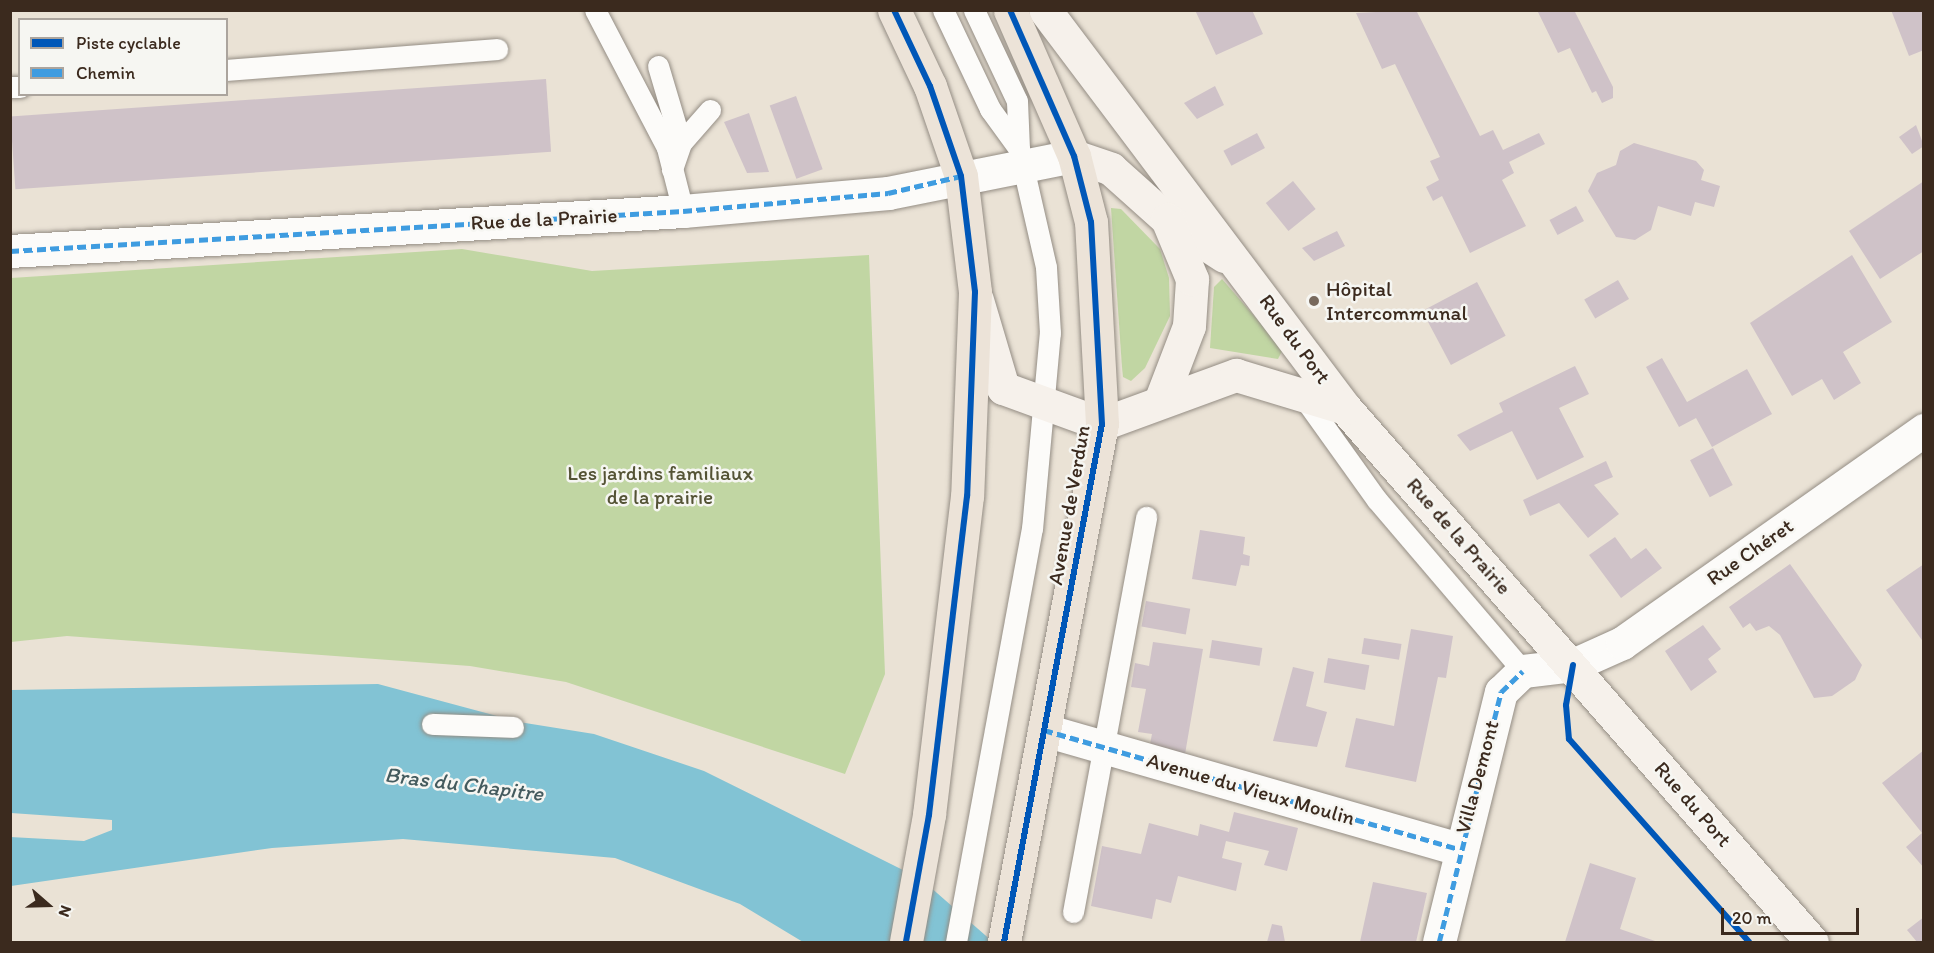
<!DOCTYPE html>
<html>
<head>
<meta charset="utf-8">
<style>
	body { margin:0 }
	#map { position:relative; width:1934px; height:953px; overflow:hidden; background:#eae2d5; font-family:Itim,sans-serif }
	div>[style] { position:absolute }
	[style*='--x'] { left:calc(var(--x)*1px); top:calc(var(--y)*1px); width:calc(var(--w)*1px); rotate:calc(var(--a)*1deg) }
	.green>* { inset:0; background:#c1d6a3 }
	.water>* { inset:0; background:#82c3d4 }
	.building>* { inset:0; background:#cfc2c8; transform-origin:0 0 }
	.roads { filter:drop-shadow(0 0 2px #948d84) drop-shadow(0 0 2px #948d84) }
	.lane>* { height:21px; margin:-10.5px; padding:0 10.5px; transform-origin:10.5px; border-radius:10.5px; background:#fcfbf9 }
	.street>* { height:33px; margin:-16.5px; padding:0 16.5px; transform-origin:16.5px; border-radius:16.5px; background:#fcfbf9 }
	.secondary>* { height:33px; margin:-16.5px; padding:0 16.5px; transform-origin:16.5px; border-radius:16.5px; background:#f6f1eb }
	.primary>* { height:33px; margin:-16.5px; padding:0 16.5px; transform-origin:16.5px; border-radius:16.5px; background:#ece3d8 }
	.quiet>* { height:4.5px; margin-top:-2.25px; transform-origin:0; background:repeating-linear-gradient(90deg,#3f9ce0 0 9px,transparent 0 13.5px) }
	.cycleway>* { height:6px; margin:-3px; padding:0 3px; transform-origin:3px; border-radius:3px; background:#0057b8 }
	.dots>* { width:16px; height:16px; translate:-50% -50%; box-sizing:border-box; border:3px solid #f6f6f2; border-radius:50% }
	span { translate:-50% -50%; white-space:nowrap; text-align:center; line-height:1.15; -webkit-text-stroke:5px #f6f6f2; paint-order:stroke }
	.street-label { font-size:21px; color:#3b2a1e }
	.poi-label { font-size:21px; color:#3b2a1e }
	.left { translate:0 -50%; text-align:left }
	.park-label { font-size:21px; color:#545335 }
	.water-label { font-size:22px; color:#445b5e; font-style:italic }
	.frame { position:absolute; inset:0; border:12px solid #3b2a1e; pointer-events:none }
	.legend { position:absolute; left:18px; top:18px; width:210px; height:78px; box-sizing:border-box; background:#f6f6f2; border:2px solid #aba49d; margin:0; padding:8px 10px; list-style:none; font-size:18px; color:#3b2a1e }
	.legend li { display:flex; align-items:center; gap:12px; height:30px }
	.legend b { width:30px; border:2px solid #aba49d }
	.north { position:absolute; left:18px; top:875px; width:60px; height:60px; -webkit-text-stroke:4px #f6f6f2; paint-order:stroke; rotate:110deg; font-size:16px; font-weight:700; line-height:24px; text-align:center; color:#3b2a1e }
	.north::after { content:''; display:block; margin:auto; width:21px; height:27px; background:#3b2a1e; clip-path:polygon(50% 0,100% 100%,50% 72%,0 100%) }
	.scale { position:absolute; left:1721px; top:908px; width:138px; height:27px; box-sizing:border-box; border:3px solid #3b2a1e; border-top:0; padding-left:8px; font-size:18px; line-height:21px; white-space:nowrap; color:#3b2a1e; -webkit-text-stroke:4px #f6f6f2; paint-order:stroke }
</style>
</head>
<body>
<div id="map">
	<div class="green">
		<i style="clip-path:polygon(1111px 208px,1121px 209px,1160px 249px,1169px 278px,1170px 316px,1145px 368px,1131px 381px,1123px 377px,1122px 367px)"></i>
		<i style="clip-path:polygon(462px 249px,592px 271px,869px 255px,885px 674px,845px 774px,566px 682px,470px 666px,67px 636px,11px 642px,11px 278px)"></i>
		<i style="clip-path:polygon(1222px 279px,1283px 349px,1278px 359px,1210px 348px,1214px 287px)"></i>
	</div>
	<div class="water">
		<i style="clip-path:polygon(378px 684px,519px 722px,594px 734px,704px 771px,921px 879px,993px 942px,803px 942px,740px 904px,615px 858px,403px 839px,272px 848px,11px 886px,10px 837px,84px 841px,112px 830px,112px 820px,11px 813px,11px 690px)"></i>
	</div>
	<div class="building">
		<i style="clip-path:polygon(1195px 10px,1252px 10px,1263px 34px,1216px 55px)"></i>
		<i style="clip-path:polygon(1416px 10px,1480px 136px,1493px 130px,1503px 150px,1539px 133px,1545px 144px,1509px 162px,1514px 173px,1502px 180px,1526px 226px,1470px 253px,1442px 196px,1433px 201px,1426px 187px,1439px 180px,1430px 161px,1440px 157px,1395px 64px,1382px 69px,1356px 13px)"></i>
		<i style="clip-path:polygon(1537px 10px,1574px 10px,1613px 87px,1613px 98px,1602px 103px,1596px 91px,1592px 93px,1570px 48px,1558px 53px)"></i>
		<i style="clip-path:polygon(1891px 10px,1924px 10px,1924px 50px,1909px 56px)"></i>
		<i style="left:546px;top:79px;width:73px;height:537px;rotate:86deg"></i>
		<i style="clip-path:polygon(1215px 86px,1224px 105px,1197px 119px,1184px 103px)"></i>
		<i style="left:796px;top:96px;width:78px;height:28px;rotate:70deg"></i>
		<i style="clip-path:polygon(749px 113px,769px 172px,747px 173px,724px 122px)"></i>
		<i style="clip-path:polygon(1916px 125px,1924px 146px,1912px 154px,1899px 137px)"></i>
		<i style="left:1257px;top:133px;width:17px;height:38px;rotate:62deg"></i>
		<i style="clip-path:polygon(1634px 143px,1696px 161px,1704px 170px,1701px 180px,1720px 186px,1714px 207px,1695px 202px,1691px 216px,1658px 206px,1651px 230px,1635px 240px,1616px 237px,1588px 191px,1597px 173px,1616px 165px,1620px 151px)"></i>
		<i style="left:1293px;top:181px;width:36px;height:35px;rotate:51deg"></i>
		<i style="clip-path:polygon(1924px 181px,1924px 251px,1880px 279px,1849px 231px)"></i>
		<i style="left:1576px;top:206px;width:17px;height:30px;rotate:62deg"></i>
		<i style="clip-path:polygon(1337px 231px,1345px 246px,1314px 261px,1302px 248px)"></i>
		<i style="clip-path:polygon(1852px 255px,1892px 322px,1843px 352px,1861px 383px,1834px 400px,1822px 379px,1792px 396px,1750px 323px)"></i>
		<i style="left:1618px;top:280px;width:22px;height:39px;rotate:60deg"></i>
		<i style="left:1477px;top:282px;width:61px;height:62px;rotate:62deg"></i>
		<i style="clip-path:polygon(1662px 358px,1687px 402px,1747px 369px,1772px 414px,1712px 447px,1696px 418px,1679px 427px,1646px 367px)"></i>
		<i style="clip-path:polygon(1575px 366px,1589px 394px,1559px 408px,1584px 457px,1537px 480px,1512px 431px,1470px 451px,1457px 435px,1503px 412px,1499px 403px)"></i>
		<i style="left:1713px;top:448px;width:42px;height:26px;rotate:62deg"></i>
		<i style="clip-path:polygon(1606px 461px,1613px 477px,1594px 485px,1619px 514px,1588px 538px,1559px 503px,1530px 516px,1523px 500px)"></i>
		<i style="clip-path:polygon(1200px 530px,1245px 537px,1243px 554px,1250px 556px,1249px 566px,1241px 565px,1236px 586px,1192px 579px)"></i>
		<i style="clip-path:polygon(1615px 537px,1631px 559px,1646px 548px,1662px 568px,1621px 598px,1589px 555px)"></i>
		<i style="clip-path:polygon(1790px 564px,1862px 665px,1855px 680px,1832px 696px,1814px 698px,1780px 635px,1769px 626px,1756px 631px,1750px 623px,1743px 628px,1729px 607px)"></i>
		<i style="clip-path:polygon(1924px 564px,1924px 643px,1886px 590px)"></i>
		<i style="left:1146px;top:601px;width:45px;height:26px;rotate:10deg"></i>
		<i style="clip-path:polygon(1703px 625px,1721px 649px,1708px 659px,1717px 672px,1691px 691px,1665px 651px)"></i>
		<i style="clip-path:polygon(1411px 629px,1453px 636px,1446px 678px,1438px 677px,1416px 782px,1345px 767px,1356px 718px,1394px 726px)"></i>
		<i style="left:1364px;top:638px;width:38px;height:16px;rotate:9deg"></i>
		<i style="left:1212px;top:640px;width:51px;height:18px;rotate:9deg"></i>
		<i style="clip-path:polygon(1153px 642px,1203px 649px,1184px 760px,1149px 749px,1152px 734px,1138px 732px,1146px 689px,1131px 687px,1135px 663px,1149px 666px)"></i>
		<i style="left:1328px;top:658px;width:42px;height:25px;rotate:10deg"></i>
		<i style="clip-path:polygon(1293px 667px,1314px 672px,1306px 706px,1327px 712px,1317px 747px,1273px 741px)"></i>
		<i style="clip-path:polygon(1924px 750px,1924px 868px,1906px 847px,1922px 833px,1882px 783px)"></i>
		<i style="clip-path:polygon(1234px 812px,1298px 828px,1287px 871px,1264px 865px,1269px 851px,1226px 841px,1222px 858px,1242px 863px,1236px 891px,1178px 876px,1171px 903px,1156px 899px,1152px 919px,1091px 906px,1102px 846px,1141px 854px,1149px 823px,1198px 836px,1200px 824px,1229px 832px)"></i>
		<i style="clip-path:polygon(1590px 863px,1636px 878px,1620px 929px,1658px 942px,1565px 942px)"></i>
		<i style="clip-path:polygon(1373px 882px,1427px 893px,1416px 942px,1360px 942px)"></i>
		<i style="clip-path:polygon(1924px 917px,1924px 942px,1917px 942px,1907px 930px)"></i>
		<i style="clip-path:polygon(1272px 924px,1282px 926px,1285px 942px,1267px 942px)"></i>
	</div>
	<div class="roads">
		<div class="lane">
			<i style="--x:595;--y:10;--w:156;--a:62.4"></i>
			<i style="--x:667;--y:148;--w:65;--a:75.7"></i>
			<i style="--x:943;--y:10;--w:110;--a:64.6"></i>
			<i style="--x:990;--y:109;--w:49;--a:54.1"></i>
			<i style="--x:658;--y:66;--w:80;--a:73.4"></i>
			<i style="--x:681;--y:143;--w:28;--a:109"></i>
			<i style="--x:226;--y:70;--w:272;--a:-4.4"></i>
			<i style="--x:10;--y:87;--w:10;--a:0"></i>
			<i style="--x:681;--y:143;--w:44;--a:-48.7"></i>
			<i style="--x:1301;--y:394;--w:130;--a:54.4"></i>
			<i style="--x:1377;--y:500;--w:225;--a:49.5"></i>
			<i style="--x:432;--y:724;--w:81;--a:2.1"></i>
			<i style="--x:1073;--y:912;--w:402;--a:-79.5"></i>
			<i style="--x:956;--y:942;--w:420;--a:-79.6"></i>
			<i style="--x:1032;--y:529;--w:197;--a:-84.8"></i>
			<i style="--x:1050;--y:333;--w:66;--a:-93.5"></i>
			<i style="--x:1046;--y:267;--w:121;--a:-102.9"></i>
			<i style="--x:1019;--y:149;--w:48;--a:-92.4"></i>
			<i style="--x:1017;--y:101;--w:101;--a:-115.3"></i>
		</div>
		<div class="street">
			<i style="--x:10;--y:251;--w:674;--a:-3.4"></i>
			<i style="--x:683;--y:211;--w:206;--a:-5"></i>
			<i style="--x:888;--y:193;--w:190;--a:-11.3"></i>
			<i style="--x:1044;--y:730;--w:431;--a:16"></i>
			<i style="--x:1439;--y:942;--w:258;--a:-76.1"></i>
			<i style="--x:1501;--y:692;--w:30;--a:-44"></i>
			<i style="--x:1523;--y:671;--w:50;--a:-6.8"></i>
			<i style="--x:1573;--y:665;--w:54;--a:-24.2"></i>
			<i style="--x:1622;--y:643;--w:370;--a:-35.2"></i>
		</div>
		<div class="secondary">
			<i style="--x:1045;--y:10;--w:498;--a:53"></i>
			<i style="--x:1345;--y:408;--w:709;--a:48.83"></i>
			<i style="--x:1074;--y:156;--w:39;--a:19"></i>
			<i style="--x:1111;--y:169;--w:75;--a:41.8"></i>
			<i style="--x:1167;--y:219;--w:68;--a:33"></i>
			<i style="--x:977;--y:300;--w:92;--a:73.5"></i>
			<i style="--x:1003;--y:388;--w:105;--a:20"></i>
			<i style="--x:1102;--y:424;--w:143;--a:-20.1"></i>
			<i style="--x:1236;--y:375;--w:114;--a:16.8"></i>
			<i style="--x:1161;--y:399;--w:78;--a:-69"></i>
			<i style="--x:1189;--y:326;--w:47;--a:-86.3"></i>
			<i style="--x:1192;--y:279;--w:65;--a:-112.6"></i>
		</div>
		<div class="primary">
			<i style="--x:894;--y:10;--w:84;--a:64.7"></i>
			<i style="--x:930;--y:86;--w:95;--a:71"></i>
			<i style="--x:961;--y:176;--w:117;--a:83.1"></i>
			<i style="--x:975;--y:292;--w:204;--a:92.2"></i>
			<i style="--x:967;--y:496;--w:321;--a:96.8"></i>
			<i style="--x:929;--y:815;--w:129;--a:100.3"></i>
			<i style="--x:1004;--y:942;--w:527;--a:-79.29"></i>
			<i style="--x:1102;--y:424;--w:202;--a:-93.1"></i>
			<i style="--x:1091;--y:222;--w:68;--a:-104.4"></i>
			<i style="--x:1074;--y:156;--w:159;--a:-113.7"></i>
		</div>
	</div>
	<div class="quiet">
		<i style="--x:10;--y:251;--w:674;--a:-3.4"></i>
		<i style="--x:683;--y:211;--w:206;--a:-5"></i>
		<i style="--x:888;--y:193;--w:75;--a:-13.1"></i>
		<i style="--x:1044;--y:730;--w:431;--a:16"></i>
		<i style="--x:1439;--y:942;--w:258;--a:-76.1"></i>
		<i style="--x:1501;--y:692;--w:30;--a:-44"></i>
	</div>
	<div class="cycleway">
		<i style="--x:894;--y:10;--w:84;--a:64.7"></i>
		<i style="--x:930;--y:86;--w:95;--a:71"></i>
		<i style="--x:961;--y:176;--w:117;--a:83.1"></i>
		<i style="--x:975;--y:292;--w:204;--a:92.2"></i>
		<i style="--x:967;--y:496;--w:321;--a:96.8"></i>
		<i style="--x:929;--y:815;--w:129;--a:100.3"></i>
		<i style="--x:1573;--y:665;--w:41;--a:99.9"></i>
		<i style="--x:1566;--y:705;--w:34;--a:85"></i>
		<i style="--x:1569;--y:739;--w:271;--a:48.4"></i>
		<i style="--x:1004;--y:942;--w:527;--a:-79.29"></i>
		<i style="--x:1102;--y:424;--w:202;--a:-93.1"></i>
		<i style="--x:1091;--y:222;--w:68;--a:-104.4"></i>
		<i style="--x:1074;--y:156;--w:159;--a:-113.7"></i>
	</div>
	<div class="dots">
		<i style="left:1314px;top:301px;background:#786a5e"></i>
	</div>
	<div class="street-label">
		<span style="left:544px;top:219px;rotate:-3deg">Rue de la Prairie</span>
		<span style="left:1295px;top:339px;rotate:54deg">Rue du Port</span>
		<span style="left:1069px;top:505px;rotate:-80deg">Avenue de Verdun</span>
		<span style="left:1459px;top:536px;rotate:49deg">Rue de la Prairie</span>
		<span style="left:1750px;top:552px;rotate:-35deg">Rue Chéret</span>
		<span style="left:1477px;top:777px;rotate:-75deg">Villa Demont</span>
		<span style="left:1251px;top:789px;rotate:16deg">Avenue du Vieux Moulin</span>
		<span style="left:1693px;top:804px;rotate:49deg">Rue du Port</span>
	</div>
	<div class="poi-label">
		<span class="left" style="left:1326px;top:301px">Hôpital<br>Intercommunal</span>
	</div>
	<div class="park-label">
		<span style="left:660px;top:485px">Les jardins familiaux<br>de la prairie</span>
	</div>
	<div class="water-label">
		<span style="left:464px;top:784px;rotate:7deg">Bras du Chapitre</span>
	</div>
	<div class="frame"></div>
	<ul class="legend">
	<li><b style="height:8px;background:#0057b8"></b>Piste cyclable</li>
	<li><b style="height:8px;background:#3f9ce0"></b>Chemin</li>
	</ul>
	<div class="north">N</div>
	<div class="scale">20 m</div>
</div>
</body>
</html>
